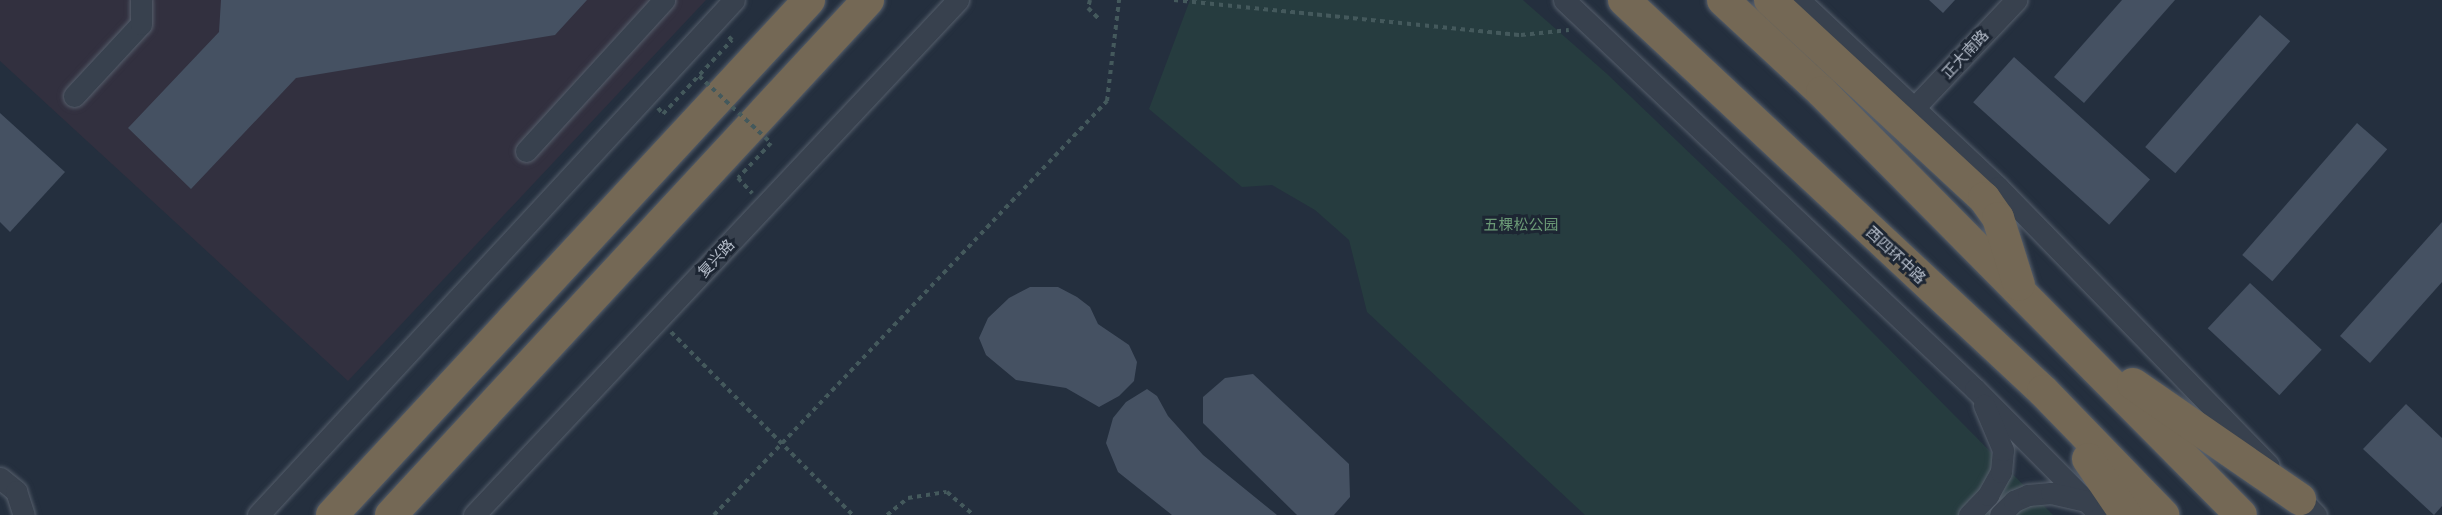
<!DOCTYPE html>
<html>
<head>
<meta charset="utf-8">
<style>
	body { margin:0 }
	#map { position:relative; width:2442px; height:515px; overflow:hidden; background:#242f3e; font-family:Helvetica,"Noto Sans SC",sans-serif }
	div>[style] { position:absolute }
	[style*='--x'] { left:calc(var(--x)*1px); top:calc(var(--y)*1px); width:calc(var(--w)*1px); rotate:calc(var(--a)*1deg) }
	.medical>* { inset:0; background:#32303f }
	.green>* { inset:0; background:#263c3f }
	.building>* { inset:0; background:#455162; transform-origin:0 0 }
	.path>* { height:4px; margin-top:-2px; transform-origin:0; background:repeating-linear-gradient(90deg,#44595c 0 4.5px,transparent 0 9px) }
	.roads { filter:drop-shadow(0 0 2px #565f6c) drop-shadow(0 0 2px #565f6c) }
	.minor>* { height:21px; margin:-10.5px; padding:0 10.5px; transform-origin:10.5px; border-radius:10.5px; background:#38414e }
	.highway>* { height:32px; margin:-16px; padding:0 16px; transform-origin:16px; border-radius:16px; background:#746855 }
	.path-bridge>* { height:4px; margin-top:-2px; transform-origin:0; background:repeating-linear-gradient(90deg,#44595c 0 4.5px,transparent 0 9px) }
	span { translate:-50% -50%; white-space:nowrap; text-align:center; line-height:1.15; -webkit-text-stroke:6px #1d2633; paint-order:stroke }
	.street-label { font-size:15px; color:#b4bcc9 }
	.park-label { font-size:15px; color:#6b9a76 }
</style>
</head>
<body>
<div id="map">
	<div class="medical">
		<i style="clip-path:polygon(0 0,706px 0,348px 381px,0 61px)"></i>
	</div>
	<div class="green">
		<i style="clip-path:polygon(1190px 0,1523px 0,1606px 73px,1790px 249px,2053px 515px,1585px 515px,1367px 312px,1349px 240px,1315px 210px,1272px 185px,1242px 187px,1149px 109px)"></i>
	</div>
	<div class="building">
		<i style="clip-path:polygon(221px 0,587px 0,555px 35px,296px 78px,191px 189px,128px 128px,219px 32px)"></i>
		<i style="clip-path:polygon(1929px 0,1955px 0,1943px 13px)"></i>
		<i style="clip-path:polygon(2122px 0,2175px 0,2084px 103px,2054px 77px)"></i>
		<i style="left:2260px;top:15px;width:40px;height:175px;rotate:41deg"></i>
		<i style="left:2014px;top:57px;width:183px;height:61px;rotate:42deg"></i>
		<i style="clip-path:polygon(0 113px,65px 172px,10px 232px,0 222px)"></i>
		<i style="left:2357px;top:123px;width:40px;height:175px;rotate:41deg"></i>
		<i style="clip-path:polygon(2442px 222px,2442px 282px,2370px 363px,2340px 336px)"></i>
		<i style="left:2250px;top:283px;width:98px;height:62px;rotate:43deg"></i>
		<i style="clip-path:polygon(1030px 287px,1058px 287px,1077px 297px,1090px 307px,1098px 324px,1129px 345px,1137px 362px,1134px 381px,1119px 396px,1099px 407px,1066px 388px,1016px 380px,986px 355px,979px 338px,988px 318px,1009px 298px)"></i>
		<i style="clip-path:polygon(1253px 374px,1349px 464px,1350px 497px,1334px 515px,1297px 515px,1203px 423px,1203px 397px,1225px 378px)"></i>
		<i style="clip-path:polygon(1147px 389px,1157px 396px,1168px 416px,1203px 455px,1277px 515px,1172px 515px,1118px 472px,1106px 443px,1113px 418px,1126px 402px)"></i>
		<i style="clip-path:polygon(2406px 404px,2442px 438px,2442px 506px,2434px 515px,2363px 449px)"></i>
	</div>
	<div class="path">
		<i style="--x:1090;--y:0;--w:8;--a:104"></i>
		<i style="--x:1088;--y:8;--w:17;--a:45"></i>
		<i style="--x:1174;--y:0;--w:349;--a:5.8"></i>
		<i style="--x:1521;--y:35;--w:48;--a:-5.9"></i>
		<i style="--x:658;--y:108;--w:8;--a:50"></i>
		<i style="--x:663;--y:114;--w:101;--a:-47"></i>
		<i style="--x:732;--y:40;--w:7;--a:-135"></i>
		<i style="--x:738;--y:178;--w:21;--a:47"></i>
		<i style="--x:671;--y:332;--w:258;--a:45.2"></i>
		<i style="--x:714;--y:515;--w:571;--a:-46.49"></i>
		<i style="--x:1107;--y:101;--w:102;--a:-83.2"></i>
		<i style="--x:887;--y:515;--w:27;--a:-39"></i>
		<i style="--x:908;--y:498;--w:39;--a:-9"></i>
		<i style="--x:947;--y:492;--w:35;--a:41"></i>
	</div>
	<div class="roads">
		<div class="minor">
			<i style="--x:1564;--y:0;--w:566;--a:43.42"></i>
			<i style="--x:1975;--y:389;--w:177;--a:45.2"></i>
			<i style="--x:1799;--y:0;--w:273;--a:43.2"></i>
			<i style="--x:1998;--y:187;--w:388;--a:45.8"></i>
			<i style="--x:74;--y:96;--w:98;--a:-47.1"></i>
			<i style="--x:141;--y:24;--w:24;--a:-90"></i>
			<i style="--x:1914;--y:108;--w:149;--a:-46.6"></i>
			<i style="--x:526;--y:151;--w:205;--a:-47.6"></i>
			<i style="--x:0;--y:478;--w:21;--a:39"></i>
			<i style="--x:16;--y:491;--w:25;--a:72"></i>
			<i style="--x:2291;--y:489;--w:36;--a:46"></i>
			<i style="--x:258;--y:515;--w:701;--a:-47.25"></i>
			<i style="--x:474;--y:515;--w:707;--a:-46.78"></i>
			<i style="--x:1969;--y:515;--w:28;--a:-46"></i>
			<i style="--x:1988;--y:495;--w:26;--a:-61"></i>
			<i style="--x:2001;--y:472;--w:22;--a:-85"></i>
			<i style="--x:2003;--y:450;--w:49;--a:-112.9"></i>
			<i style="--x:2000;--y:515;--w:20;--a:-45"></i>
			<i style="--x:2014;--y:501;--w:15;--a:-23"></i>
			<i style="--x:2028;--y:495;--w:23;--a:-5"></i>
			<i style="--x:2051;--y:493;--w:37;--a:13"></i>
		</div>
		<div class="highway">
			<i style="--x:1624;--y:0;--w:573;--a:43.02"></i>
			<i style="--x:2043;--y:391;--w:173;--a:45.9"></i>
			<i style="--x:1723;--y:0;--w:135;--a:42.9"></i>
			<i style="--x:1822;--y:92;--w:595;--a:45.27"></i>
			<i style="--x:1770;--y:0;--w:292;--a:42.8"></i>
			<i style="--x:1984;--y:198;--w:24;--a:55"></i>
			<i style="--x:1998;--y:218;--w:70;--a:72.6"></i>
			<i style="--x:2133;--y:384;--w:203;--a:34.6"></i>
			<i style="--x:2088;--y:459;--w:68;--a:55.8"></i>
			<i style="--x:332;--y:515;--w:702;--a:-47.19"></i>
			<i style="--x:391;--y:515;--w:702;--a:-47.19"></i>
		</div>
	</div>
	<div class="path-bridge">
		<i style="--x:699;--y:76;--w:98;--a:42.9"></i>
		<i style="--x:771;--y:143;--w:48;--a:133.3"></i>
	</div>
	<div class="street-label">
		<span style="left:1965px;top:54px;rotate:-47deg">正大南路</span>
		<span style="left:1896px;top:255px;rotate:43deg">西四环中路</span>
		<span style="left:716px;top:258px;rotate:-47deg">复兴路</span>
	</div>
	<div class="park-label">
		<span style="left:1521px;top:225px">五棵松公园</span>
	</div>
</div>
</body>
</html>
